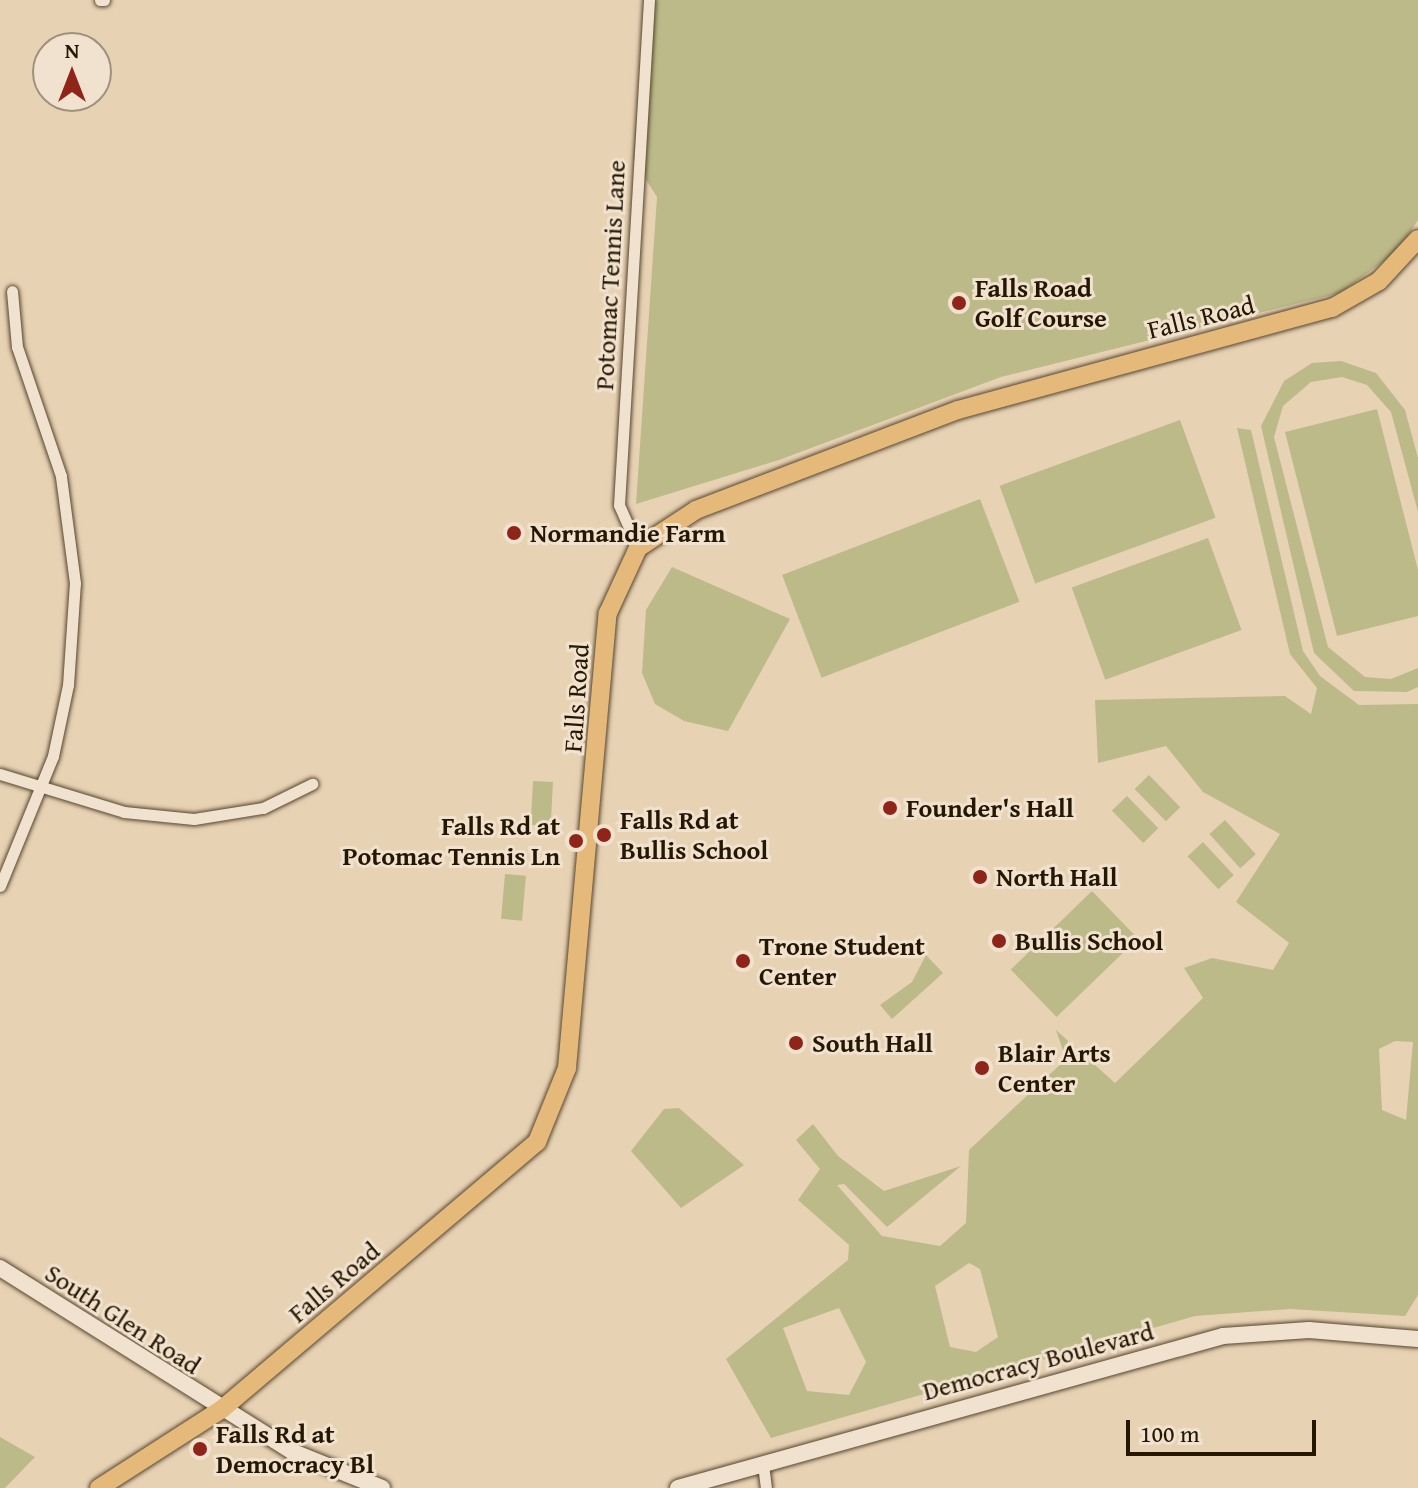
<!DOCTYPE html>
<html>
<head>
<meta charset="utf-8">
<style>
	body { margin:0 }
	#map { position:relative; width:1418px; height:1488px; overflow:hidden; background:#e8d2b4; font-family:"Gentium Book Plus",serif }
	div>[style] { position:absolute }
	[style*='--x'] { left:calc(var(--x)*1px); top:calc(var(--y)*1px); width:calc(var(--w)*1px); rotate:calc(var(--a)*1deg) }
	.green>* { inset:0; background:#bcba89; transform-origin:0 0 }
	.roads { filter:drop-shadow(0 0 2px #56462f) drop-shadow(0 0 2px #56462f) }
	.street>* { height:11px; margin:-5.5px; padding:0 5.5px; transform-origin:5.5px; border-radius:5.5px; background:#f0e2ce }
	.secondary>* { height:16px; margin:-8px; padding:0 8px; transform-origin:8px; border-radius:8px; background:#f0e2ce }
	.primary>* { height:18px; margin:-9px; padding:0 9px; transform-origin:9px; border-radius:9px; background:#e4b97a }
	.dots>* { width:22px; height:22px; translate:-50% -50%; box-sizing:border-box; border:4px solid #f0e2ce; border-radius:50% }
	span { translate:-50% -50%; white-space:nowrap; text-align:center; line-height:1.15; -webkit-text-stroke:6px #f0e2ce; paint-order:stroke }
	.street-label { font-size:26px; color:#261703 }
	.poi-label { font-size:26px; color:#261703; font-weight:700 }
	.left { translate:0 -50%; text-align:left }
	.right { translate:-100% -50%; text-align:right }
	.north { position:absolute; left:32px; top:32px; width:80px; height:80px; box-sizing:border-box; background:#f0e2ce; border:2px solid #9f917d; border-radius:50%; rotate:0deg; font-size:22px; font-weight:700; line-height:32px; text-align:center; color:#261703 }
	.north::after { content:''; display:block; margin:auto; width:28px; height:36px; background:#8f2418; clip-path:polygon(50% 0,100% 100%,50% 72%,0 100%) }
	.scale { position:absolute; left:1126px; top:1420px; width:190px; height:36px; box-sizing:border-box; border:4px solid #261703; border-top:0; padding-left:10px; font-size:24px; line-height:28px; white-space:nowrap; color:#261703; -webkit-text-stroke:6px #f0e2ce; paint-order:stroke }
</style>
</head>
<body>
<div id="map">
	<div class="green">
		<i style="clip-path:polygon(646px 0,1418px 0,1418px 220px,1399px 250px,1340px 293px,1001px 377px,779px 460px,636px 504px,657px 197px,633px 159px)"></i>
		<i style="clip-path:polygon(1312px 363px,1341px 361px,1376px 373px,1405px 410px,1418px 458px,1418px 512px,1391px 412px,1367px 385px,1342px 377px,1311px 382px,1283px 406px,1274px 437px,1328px 647px,1365px 677px,1391px 679px,1418px 668px,1418px 687px,1407px 692px,1354px 691px,1314px 653px,1261px 426px,1284px 381px)"></i>
		<i style="clip-path:polygon(1377px 409px,1418px 570px,1418px 616px,1337px 636px,1285px 432px)"></i>
		<i style="left:1180px;top:420px;width:104px;height:192px;rotate:70deg"></i>
		<i style="clip-path:polygon(evenodd,1237px 428px,1251px 430px,1303px 651px,1320px 676px,1359px 705px,1418px 704px,1418px 1295px,1405px 1316px,1290px 1309px,1195px 1316px,771px 1438px,726px 1359px,848px 1260px,849px 1245px,798px 1200px,820px 1169px,796px 1140px,813px 1124px,838px 1156px,884px 1191px,961px 1166px,887px 1227px,844px 1184px,837px 1185px,882px 1236px,940px 1246px,966px 1223px,969px 1150px,1066px 1059px,1056px 1030px,1115px 1083px,1203px 998px,1184px 968px,1212px 958px,1273px 970px,1289px 943px,1236px 902px,1280px 834px,1203px 792px,1166px 746px,1098px 763px,1095px 700px,1285px 696px,1311px 714px,1317px 688px,1290px 654px,1237px 428px,1395px 1041px,1413px 1042px,1406px 1120px,1382px 1110px,1379px 1049px,1395px 1041px,1237px 428px,969px 1263px,980px 1269px,998px 1337px,976px 1352px,950px 1347px,935px 1286px,969px 1263px,1237px 428px,839px 1308px,866px 1362px,849px 1395px,807px 1391px,783px 1328px,839px 1308px)"></i>
		<i style="left:980px;top:499px;width:110px;height:212px;rotate:69deg"></i>
		<i style="left:1208px;top:538px;width:98px;height:145px;rotate:70deg"></i>
		<i style="clip-path:polygon(672px 567px,790px 619px,728px 731px,684px 721px,655px 704px,642px 673px,646px 610px)"></i>
		<i style="left:1149px;top:775px;width:45px;height:20px;rotate:46deg"></i>
		<i style="left:533px;top:781px;width:20px;height:44px;rotate:3deg"></i>
		<i style="left:1127px;top:796px;width:45px;height:21px;rotate:46deg"></i>
		<i style="left:1225px;top:820px;width:46px;height:21px;rotate:48deg"></i>
		<i style="left:1203px;top:842px;width:45px;height:21px;rotate:47deg"></i>
		<i style="left:505px;top:874px;width:21px;height:45px;rotate:5deg"></i>
		<i style="left:1092px;top:891px;width:66px;height:113px;rotate:46deg"></i>
		<i style="clip-path:polygon(926px 955px,943px 973px,892px 1019px,880px 1005px,912px 982px)"></i>
		<i style="clip-path:polygon(679px 1108px,744px 1165px,681px 1208px,631px 1151px,664px 1109px)"></i>
		<i style="clip-path:polygon(0 1437px,35px 1457px,5px 1488px,0 1488px)"></i>
	</div>
	<div class="roads">
		<div class="street">
			<i style="--x:100;--y:0;--w:4;--a:0"></i>
			<i style="--x:638;--y:548;--w:47;--a:-113.8"></i>
			<i style="--x:619;--y:505;--w:506;--a:-86.6"></i>
			<i style="--x:0;--y:774;--w:130;--a:17"></i>
			<i style="--x:124;--y:812;--w:70;--a:5.7"></i>
			<i style="--x:194;--y:819;--w:70;--a:-9.1"></i>
			<i style="--x:263;--y:808;--w:55;--a:-26.1"></i>
			<i style="--x:0;--y:886;--w:140;--a:-67.8"></i>
			<i style="--x:53;--y:756;--w:73;--a:-78.1"></i>
			<i style="--x:68;--y:685;--w:102;--a:-86.1"></i>
			<i style="--x:75;--y:583;--w:108;--a:-97.5"></i>
			<i style="--x:61;--y:476;--w:136;--a:-108.8"></i>
			<i style="--x:17;--y:347;--w:56;--a:-95.1"></i>
			<i style="--x:763;--y:1464;--w:24;--a:83"></i>
		</div>
		<div class="secondary">
			<i style="--x:0;--y:1268;--w:346;--a:32.1"></i>
			<i style="--x:293;--y:1452;--w:96;--a:22"></i>
			<i style="--x:678;--y:1488;--w:566;--a:-15.58"></i>
			<i style="--x:1223;--y:1336;--w:86;--a:-4"></i>
			<i style="--x:1309;--y:1330;--w:109;--a:4.7"></i>
		</div>
		<div class="primary">
			<i style="--x:99;--y:1488;--w:146;--a:-32.7"></i>
			<i style="--x:222;--y:1409;--w:413;--a:-40.3"></i>
			<i style="--x:537;--y:1142;--w:80;--a:-67.9"></i>
			<i style="--x:567;--y:1068;--w:457;--a:-84.9"></i>
			<i style="--x:608;--y:613;--w:72;--a:-65.2"></i>
			<i style="--x:638;--y:548;--w:69;--a:-33.2"></i>
			<i style="--x:696;--y:510;--w:280;--a:-20.9"></i>
			<i style="--x:958;--y:410;--w:388;--a:-15.3"></i>
			<i style="--x:1332;--y:308;--w:54;--a:-29.9"></i>
			<i style="--x:1379;--y:281;--w:57;--a:-47.1"></i>
		</div>
	</div>
	<div class="dots">
		<i style="left:959px;top:303px;background:#8f2418"></i>
		<i style="left:514px;top:533px;background:#8f2418"></i>
		<i style="left:890px;top:808px;background:#8f2418"></i>
		<i style="left:604px;top:835px;background:#8f2418"></i>
		<i style="left:576px;top:841px;background:#8f2418"></i>
		<i style="left:980px;top:877px;background:#8f2418"></i>
		<i style="left:999px;top:941px;background:#8f2418"></i>
		<i style="left:743px;top:961px;background:#8f2418"></i>
		<i style="left:796px;top:1043px;background:#8f2418"></i>
		<i style="left:982px;top:1068px;background:#8f2418"></i>
		<i style="left:200px;top:1449px;background:#8f2418"></i>
	</div>
	<div class="street-label">
		<span style="left:610px;top:275px;rotate:-87deg">Potomac Tennis Lane</span>
		<span style="left:1201px;top:317px;rotate:-14deg">Falls Road</span>
		<span style="left:576px;top:698px;rotate:-86deg">Falls Road</span>
		<span style="left:334px;top:1282px;rotate:-40deg">Falls Road</span>
		<span style="left:123px;top:1319px;rotate:33deg">South Glen Road</span>
		<span style="left:1038px;top:1361px;rotate:-15deg">Democracy Boulevard</span>
	</div>
	<div class="poi-label">
		<span class="left" style="left:975px;top:303px">Falls Road<br>Golf Course</span>
		<span class="left" style="left:530px;top:533px">Normandie Farm</span>
		<span class="left" style="left:906px;top:808px">Founder's Hall</span>
		<span class="left" style="left:620px;top:835px">Falls Rd at<br>Bullis School</span>
		<span class="right" style="left:560px;top:841px">Falls Rd at<br>Potomac Tennis Ln</span>
		<span class="left" style="left:996px;top:877px">North Hall</span>
		<span class="left" style="left:1015px;top:941px">Bullis School</span>
		<span class="left" style="left:759px;top:961px">Trone Student<br>Center</span>
		<span class="left" style="left:812px;top:1043px">South Hall</span>
		<span class="left" style="left:998px;top:1068px">Blair Arts<br>Center</span>
		<span class="left" style="left:216px;top:1449px">Falls Rd at<br>Democracy Bl</span>
	</div>
	<div class="north">N</div>
	<div class="scale">100 m</div>
</div>
</body>
</html>
